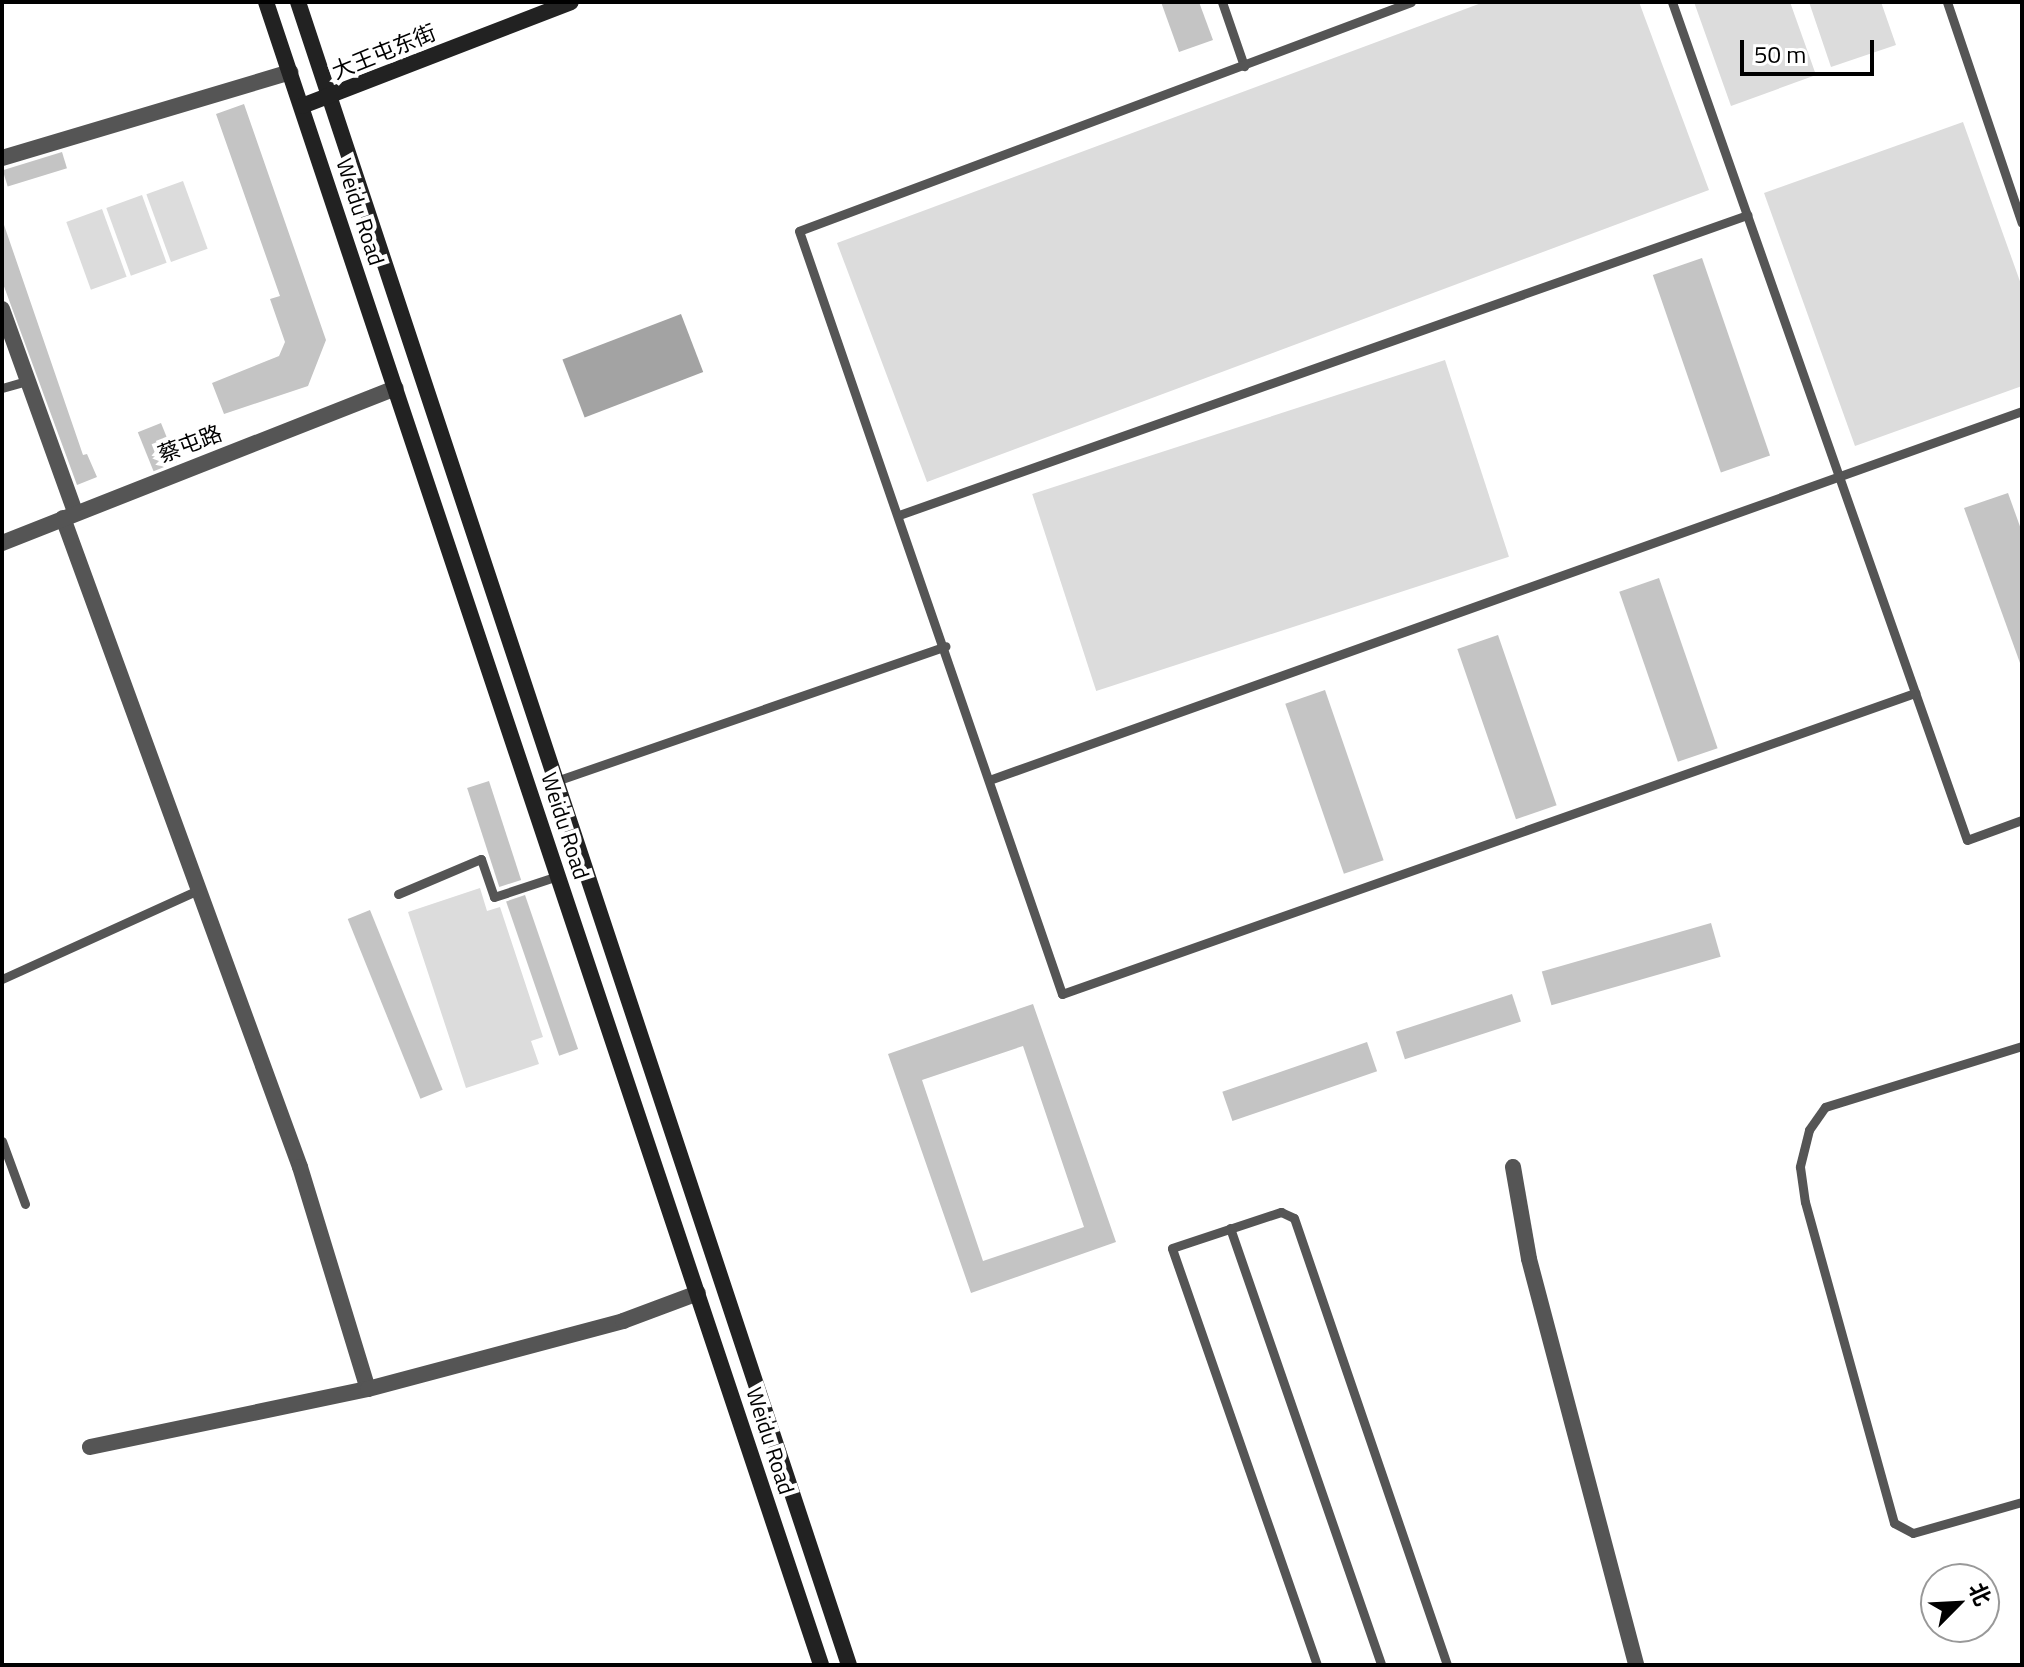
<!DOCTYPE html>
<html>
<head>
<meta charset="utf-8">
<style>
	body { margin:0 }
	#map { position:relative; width:2024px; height:1667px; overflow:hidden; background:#fff; font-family:"Titillium Web","Noto Sans SC",sans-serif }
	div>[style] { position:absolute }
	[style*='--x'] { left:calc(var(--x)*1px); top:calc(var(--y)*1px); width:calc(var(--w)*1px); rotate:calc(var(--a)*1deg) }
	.green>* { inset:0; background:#dcdcdc; transform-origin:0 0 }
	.water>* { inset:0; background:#a3a3a3; transform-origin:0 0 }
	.building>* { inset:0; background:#c4c4c4; transform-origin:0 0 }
	.service>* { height:9px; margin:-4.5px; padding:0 4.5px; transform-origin:4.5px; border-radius:4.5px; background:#555 }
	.minor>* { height:16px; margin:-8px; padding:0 8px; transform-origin:8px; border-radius:8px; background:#555 }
	.tertiary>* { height:16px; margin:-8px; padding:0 8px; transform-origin:8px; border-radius:8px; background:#555 }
	.secondary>* { height:16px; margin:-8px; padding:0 8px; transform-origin:8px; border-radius:8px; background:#222 }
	span { translate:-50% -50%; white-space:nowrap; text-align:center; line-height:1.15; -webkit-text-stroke:8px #fff; paint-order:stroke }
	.street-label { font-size:22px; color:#000 }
	.frame { position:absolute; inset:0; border:4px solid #000; pointer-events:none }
	.north { position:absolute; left:1920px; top:1563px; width:80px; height:80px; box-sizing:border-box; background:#fff; border:2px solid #999; border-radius:50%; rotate:66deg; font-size:22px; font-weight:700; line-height:32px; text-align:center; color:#000 }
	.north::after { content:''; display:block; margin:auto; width:28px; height:36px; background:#000; clip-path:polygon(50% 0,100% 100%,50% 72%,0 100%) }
	.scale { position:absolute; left:1740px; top:40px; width:134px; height:36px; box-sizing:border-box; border:4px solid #000; border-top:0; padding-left:10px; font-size:24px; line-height:28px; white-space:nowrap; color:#000; -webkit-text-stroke:6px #fff; paint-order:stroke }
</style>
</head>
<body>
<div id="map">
	<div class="green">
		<i style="clip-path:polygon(1484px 2px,1639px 2px,1709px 190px,927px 482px,837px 243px)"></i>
		<i style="clip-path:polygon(1694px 2px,1790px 2px,1816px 75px,1731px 106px)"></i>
		<i style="clip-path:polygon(1809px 2px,1881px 2px,1896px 45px,1831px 67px)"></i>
		<i style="clip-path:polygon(1963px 122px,2022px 287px,2022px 386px,1855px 446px,1764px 193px)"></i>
		<i style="left:183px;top:181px;width:72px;height:39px;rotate:70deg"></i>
		<i style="left:142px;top:195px;width:72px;height:38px;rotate:70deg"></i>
		<i style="left:102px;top:209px;width:72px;height:38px;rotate:70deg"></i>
		<i style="left:1445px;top:360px;width:207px;height:434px;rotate:72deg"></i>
		<i style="clip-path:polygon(480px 888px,487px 911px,500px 907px,543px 1037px,531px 1041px,539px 1064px,466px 1088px,408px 912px)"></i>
	</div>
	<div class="water">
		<i style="left:681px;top:314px;width:62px;height:127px;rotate:69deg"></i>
	</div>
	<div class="building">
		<i style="clip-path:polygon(1161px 2px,1199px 2px,1213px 40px,1179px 52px)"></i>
		<i style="clip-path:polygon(244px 104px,326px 340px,308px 386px,224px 414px,212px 383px,279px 356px,285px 342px,270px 299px,280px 296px,216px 114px)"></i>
		<i style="left:62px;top:152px;width:17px;height:62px;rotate:73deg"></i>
		<i style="clip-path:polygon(2px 219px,83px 455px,87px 454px,97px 477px,77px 485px,2px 281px)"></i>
		<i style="left:1702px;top:258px;width:209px;height:52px;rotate:71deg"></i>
		<i style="left:161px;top:423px;width:42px;height:25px;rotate:68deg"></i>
		<i style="clip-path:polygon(2008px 493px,2022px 532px,2020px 663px,1964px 508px)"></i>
		<i style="left:1659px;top:578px;width:180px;height:42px;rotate:71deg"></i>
		<i style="left:1498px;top:635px;width:180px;height:43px;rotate:71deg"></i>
		<i style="left:1325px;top:690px;width:180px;height:42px;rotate:71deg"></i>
		<i style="left:489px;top:781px;width:104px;height:23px;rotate:72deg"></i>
		<i style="left:525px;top:895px;width:163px;height:20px;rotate:71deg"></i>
		<i style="left:370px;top:910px;width:194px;height:24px;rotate:68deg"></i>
		<i style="left:1711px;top:923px;width:35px;height:176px;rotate:74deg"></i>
		<i style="left:1512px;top:994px;width:29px;height:122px;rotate:72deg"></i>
		<i style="clip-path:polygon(evenodd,1033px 1004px,1116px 1242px,971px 1293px,888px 1054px,1033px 1004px,1023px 1046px,1084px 1227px,983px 1261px,922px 1080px,1023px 1046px)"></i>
		<i style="left:1367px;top:1042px;width:31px;height:153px;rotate:71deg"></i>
	</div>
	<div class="service">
		<i style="--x:1222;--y:2;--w:68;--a:71"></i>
		<i style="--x:1411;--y:2;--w:653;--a:159.49"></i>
		<i style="--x:799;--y:231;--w:807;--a:70.98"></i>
		<i style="--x:1062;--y:994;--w:905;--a:-19.44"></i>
		<i style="--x:1672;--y:2;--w:888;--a:70.61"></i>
		<i style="--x:1967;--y:840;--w:59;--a:-20"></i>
		<i style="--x:1947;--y:2;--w:233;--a:71.3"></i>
		<i style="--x:2;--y:388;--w:26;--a:-16"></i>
		<i style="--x:899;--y:515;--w:900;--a:-19.48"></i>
		<i style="--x:992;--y:779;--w:1094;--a:-19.66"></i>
		<i style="--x:559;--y:780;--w:409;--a:-19.1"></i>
		<i style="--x:398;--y:894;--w:90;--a:-22.9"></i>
		<i style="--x:481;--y:859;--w:40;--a:71.1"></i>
		<i style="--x:494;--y:897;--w:67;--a:-18.2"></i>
		<i style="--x:2;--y:979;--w:215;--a:-24.4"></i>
		<i style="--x:2022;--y:1046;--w:206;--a:162.8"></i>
		<i style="--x:1825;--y:1107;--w:28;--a:125"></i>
		<i style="--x:1809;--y:1130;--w:38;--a:104"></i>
		<i style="--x:1800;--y:1167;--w:35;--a:82"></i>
		<i style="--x:1805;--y:1202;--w:333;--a:74.5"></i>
		<i style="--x:1894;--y:1523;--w:21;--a:28"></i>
		<i style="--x:1913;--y:1533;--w:113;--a:-15.9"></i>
		<i style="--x:2;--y:1141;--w:67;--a:69.9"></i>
		<i style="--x:1230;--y:1228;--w:462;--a:70.9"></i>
		<i style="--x:1317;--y:1665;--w:441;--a:-109.2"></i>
		<i style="--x:1172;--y:1248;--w:115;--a:-18.3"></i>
		<i style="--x:1281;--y:1212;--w:14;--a:25"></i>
		<i style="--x:1294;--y:1218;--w:472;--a:71.1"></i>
	</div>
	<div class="minor">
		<i style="--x:2;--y:158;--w:301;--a:-16.6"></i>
		<i style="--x:2;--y:309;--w:216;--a:70.2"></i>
		<i style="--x:63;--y:518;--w:691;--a:69.94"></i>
		<i style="--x:300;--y:1167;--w:232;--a:73"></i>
		<i style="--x:1513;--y:1167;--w:93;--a:80.1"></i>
		<i style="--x:1529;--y:1259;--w:420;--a:75.2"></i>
		<i style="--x:90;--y:1447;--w:284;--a:-11.8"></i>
		<i style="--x:368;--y:1389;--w:264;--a:-14.9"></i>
		<i style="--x:623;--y:1321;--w:80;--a:-20.5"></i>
	</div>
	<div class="tertiary">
		<i style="--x:2;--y:543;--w:423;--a:-21.5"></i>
	</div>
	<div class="secondary">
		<i style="--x:266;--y:2;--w:1753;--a:71.54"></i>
		<i style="--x:298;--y:2;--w:1752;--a:71.67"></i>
		<i style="--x:302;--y:106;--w:288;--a:-21.1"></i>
	</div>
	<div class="street-label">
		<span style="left:384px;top:52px;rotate:-22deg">大王屯东街</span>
		<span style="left:360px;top:212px;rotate:72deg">Weidu Road</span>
		<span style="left:190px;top:444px;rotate:-21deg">蔡屯路</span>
		<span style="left:565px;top:826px;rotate:72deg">Weidu Road</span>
		<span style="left:770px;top:1441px;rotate:72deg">Weidu Road</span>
	</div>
	<div class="frame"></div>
	<div class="north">北</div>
	<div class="scale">50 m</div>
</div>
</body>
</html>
